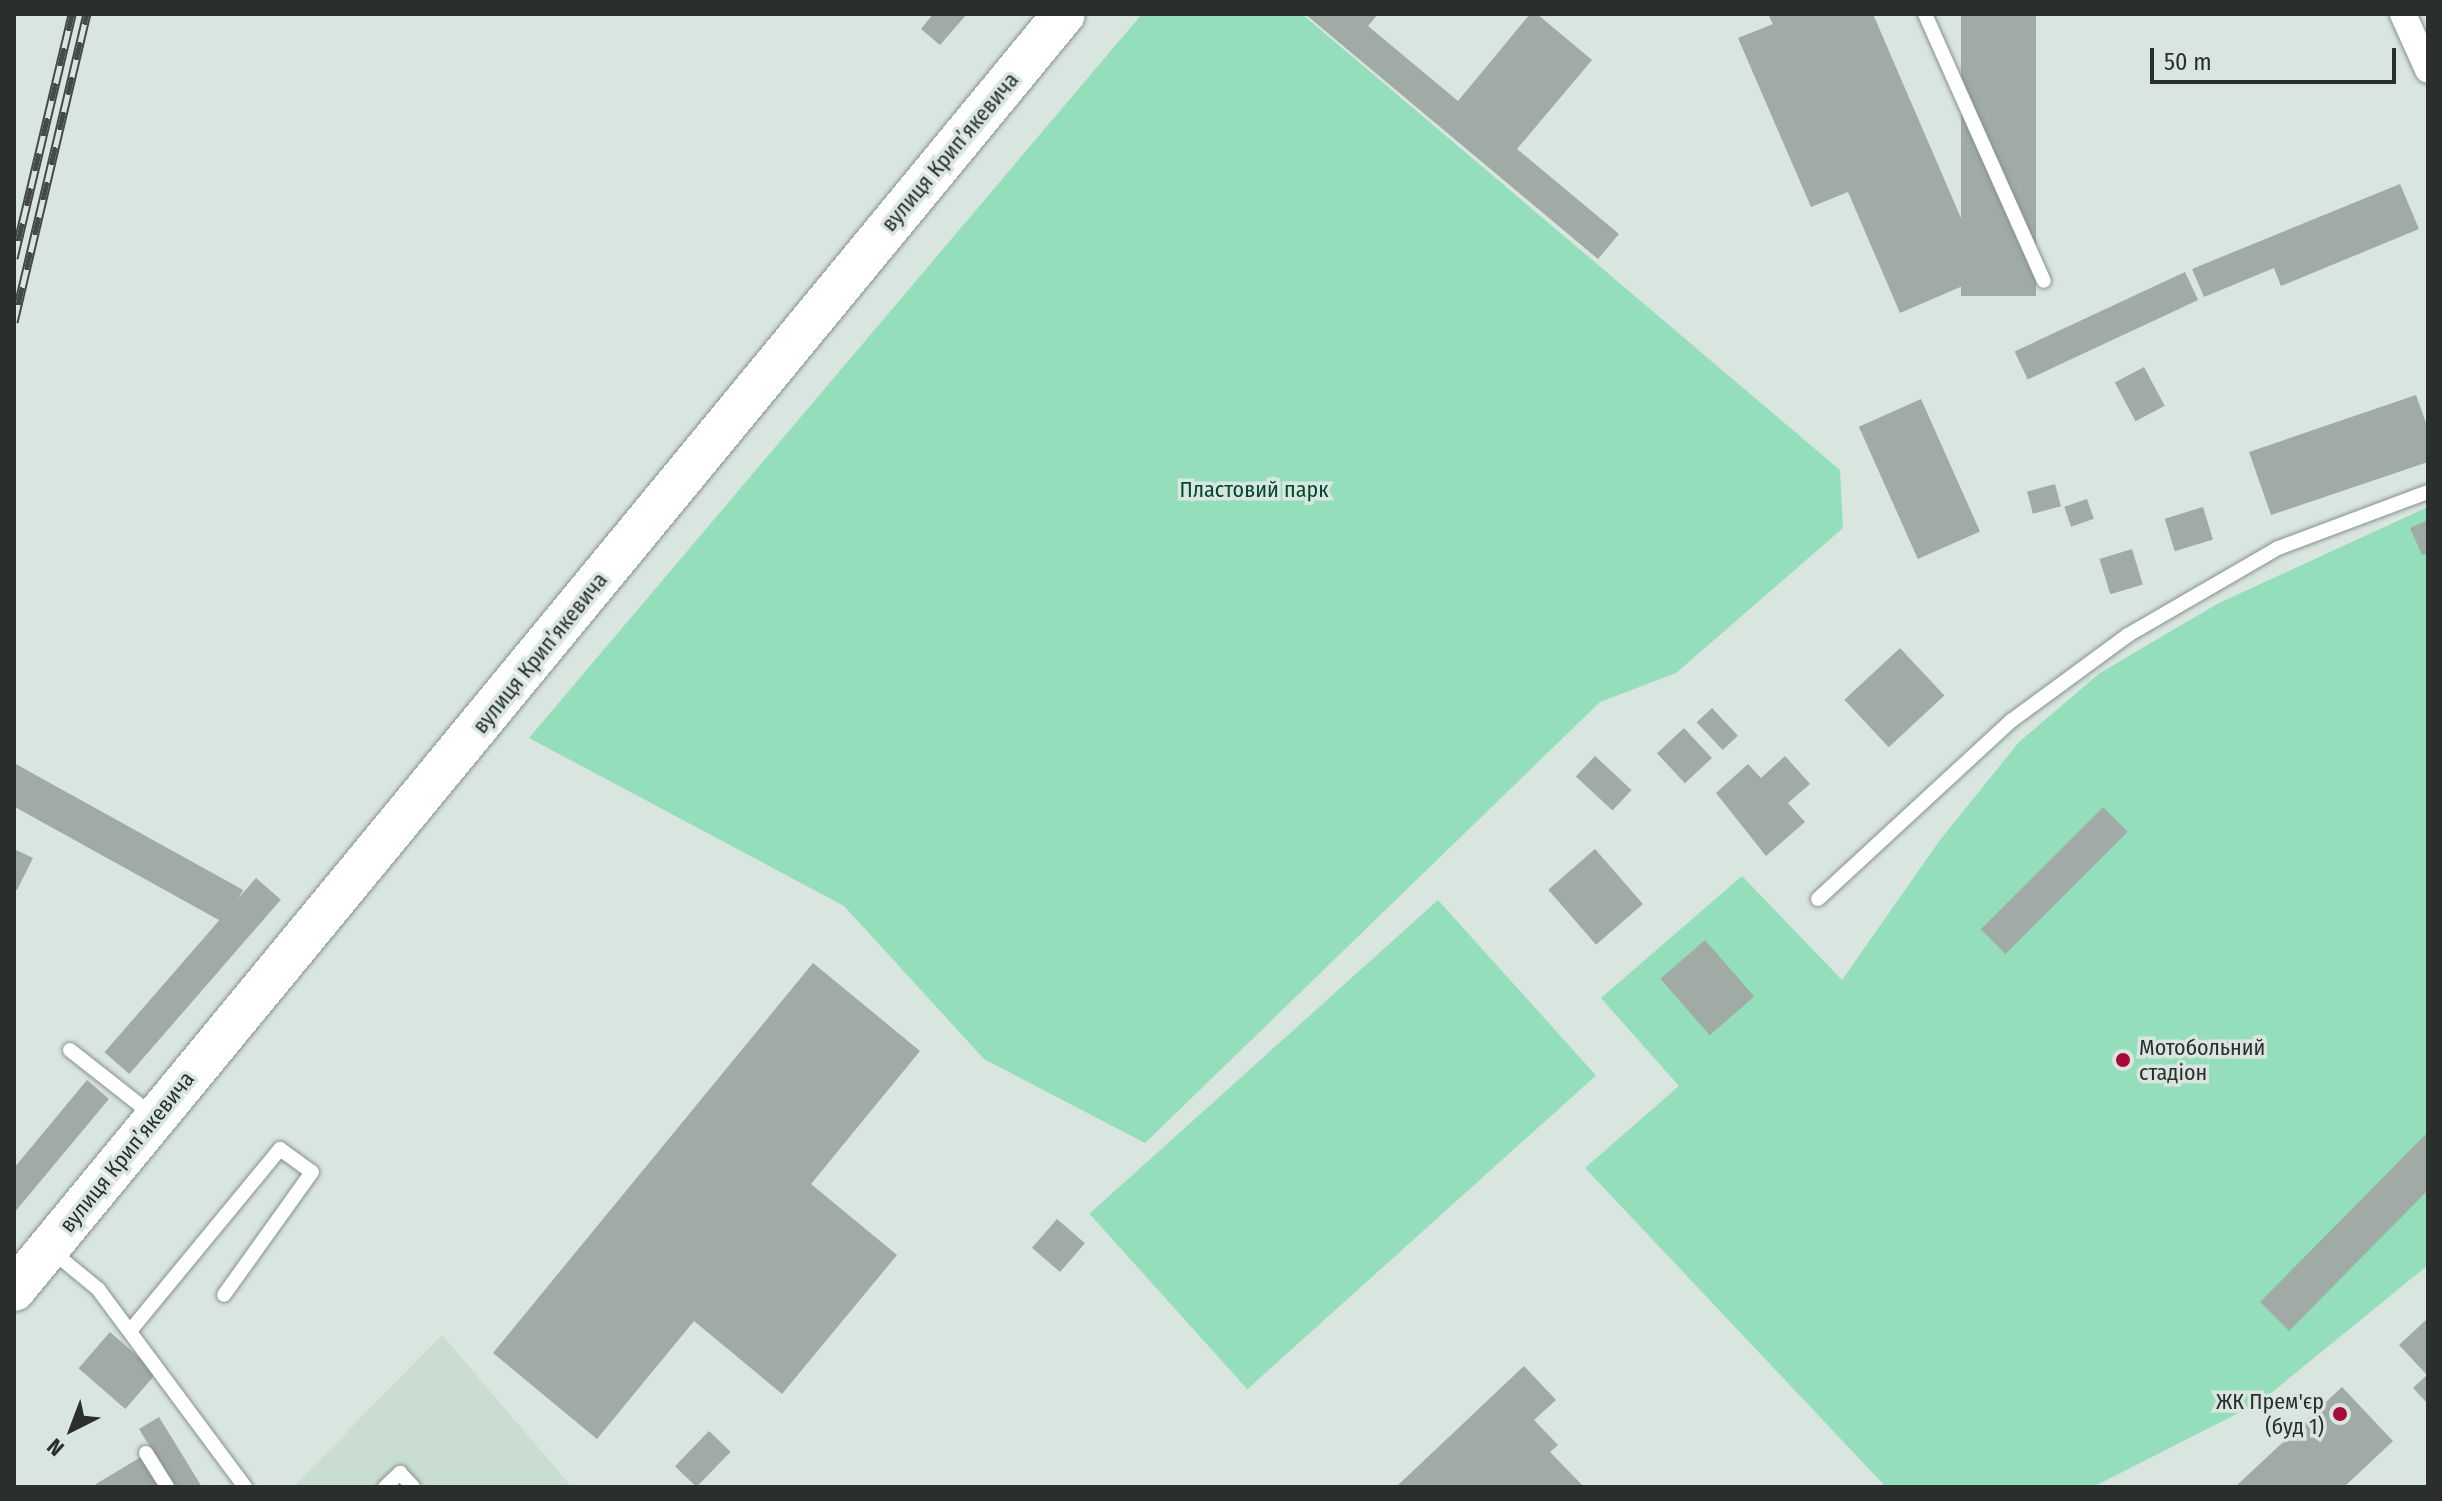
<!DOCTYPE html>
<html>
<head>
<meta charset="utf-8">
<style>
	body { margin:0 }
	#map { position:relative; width:2442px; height:1501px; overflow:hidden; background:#d9e5df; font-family:"Fira Sans Condensed",sans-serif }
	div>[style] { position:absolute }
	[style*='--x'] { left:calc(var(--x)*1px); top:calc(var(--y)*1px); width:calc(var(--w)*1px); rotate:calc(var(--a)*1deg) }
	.built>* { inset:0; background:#c9ddd2 }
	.green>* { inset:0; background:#94debb; transform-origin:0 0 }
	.building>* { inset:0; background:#a0aba5; transform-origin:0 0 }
	.roads { filter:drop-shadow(0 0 2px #86928c) drop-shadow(0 0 2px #86928c) }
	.service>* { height:14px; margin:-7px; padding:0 7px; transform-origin:7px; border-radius:7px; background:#fff }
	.minor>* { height:26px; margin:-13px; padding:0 13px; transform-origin:13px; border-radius:13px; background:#fff }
	.primary>* { height:42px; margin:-21px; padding:0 21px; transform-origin:21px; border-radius:21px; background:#fff }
	.rail>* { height:9px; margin-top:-4.5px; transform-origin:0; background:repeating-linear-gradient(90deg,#d9e5df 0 18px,#444a47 0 36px); box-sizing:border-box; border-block:2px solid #444a47 }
	.dots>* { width:22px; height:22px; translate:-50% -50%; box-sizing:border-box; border:4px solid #d9e5df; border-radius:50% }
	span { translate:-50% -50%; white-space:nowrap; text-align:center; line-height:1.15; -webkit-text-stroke:7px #d9e5df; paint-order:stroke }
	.street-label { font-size:22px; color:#2a2f2d }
	.park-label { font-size:22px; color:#004831 }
	.poi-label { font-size:22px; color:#2a2f2d }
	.left { translate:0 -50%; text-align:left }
	.right { translate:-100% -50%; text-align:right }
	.frame { position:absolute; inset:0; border:16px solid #2a2f2d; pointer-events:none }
	.north { position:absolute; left:32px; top:1389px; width:80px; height:80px; -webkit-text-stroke:6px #d9e5df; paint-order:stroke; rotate:222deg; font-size:22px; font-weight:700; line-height:32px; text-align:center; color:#2a2f2d }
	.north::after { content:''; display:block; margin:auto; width:28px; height:36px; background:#2a2f2d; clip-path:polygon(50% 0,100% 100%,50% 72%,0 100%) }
	.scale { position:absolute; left:2150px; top:48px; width:246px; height:36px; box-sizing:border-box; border:4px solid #2a2f2d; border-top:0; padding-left:10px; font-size:24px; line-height:28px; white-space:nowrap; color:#2a2f2d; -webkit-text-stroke:6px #d9e5df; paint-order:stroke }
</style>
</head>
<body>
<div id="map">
	<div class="built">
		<i style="clip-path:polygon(442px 1335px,572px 1487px,293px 1487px)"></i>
	</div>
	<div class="green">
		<i style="clip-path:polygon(1142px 14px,1302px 14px,1840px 470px,1843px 528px,1676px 673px,1600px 702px,1145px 1143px,984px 1059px,844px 906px,529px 738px)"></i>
		<i style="clip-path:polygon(2428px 507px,2428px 1265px,2260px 1402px,2093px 1487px,1886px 1487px,1585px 1168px,1679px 1086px,1601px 998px,1742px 876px,1842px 980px,1940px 840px,2019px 742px,2100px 673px,2217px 604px)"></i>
		<i style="left:1438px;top:900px;width:236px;height:469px;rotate:48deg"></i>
	</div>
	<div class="building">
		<i style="clip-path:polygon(933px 14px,967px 14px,940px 45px,921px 29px)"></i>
		<i style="clip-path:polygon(1305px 14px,1378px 14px,1368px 26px,1458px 101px,1530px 14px,1537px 14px,1592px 60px,1517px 149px,1619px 234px,1598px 259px)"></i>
		<i style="clip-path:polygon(1768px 14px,1873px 14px,1986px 276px,1900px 313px,1848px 192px,1811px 207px,1738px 38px,1773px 24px)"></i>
		<i style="left:1961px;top:14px;width:75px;height:282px"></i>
		<i style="clip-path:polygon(2400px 184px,2419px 229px,2281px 286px,2274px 268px,2204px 297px,2192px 269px)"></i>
		<i style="left:2185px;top:272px;width:31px;height:188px;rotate:65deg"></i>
		<i style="left:2144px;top:367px;width:44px;height:33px;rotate:62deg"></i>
		<i style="clip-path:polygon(2416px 395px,2428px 428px,2428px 462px,2271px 515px,2249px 452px)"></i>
		<i style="left:1921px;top:399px;width:145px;height:68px;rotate:66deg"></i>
		<i style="left:2055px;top:484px;width:23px;height:29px;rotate:75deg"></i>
		<i style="left:2087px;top:499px;width:21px;height:24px;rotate:71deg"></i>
		<i style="left:2203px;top:507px;width:34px;height:40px;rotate:73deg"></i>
		<i style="clip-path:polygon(2428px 520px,2428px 553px,2422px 555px,2410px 528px)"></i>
		<i style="left:2132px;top:549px;width:37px;height:34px;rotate:73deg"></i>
		<i style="left:1900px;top:648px;width:65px;height:76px;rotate:47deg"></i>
		<i style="left:1712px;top:708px;width:38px;height:21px;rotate:47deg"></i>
		<i style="left:1684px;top:728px;width:41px;height:37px;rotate:47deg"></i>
		<i style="left:1595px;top:756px;width:50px;height:28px;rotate:43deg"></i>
		<i style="clip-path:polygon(1785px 756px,1810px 784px,1788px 803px,1805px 822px,1766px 856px,1716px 793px,1748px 764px,1761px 778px)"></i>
		<i style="left:14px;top:763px;width:262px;height:38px;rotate:29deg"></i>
		<i style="left:2103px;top:807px;width:35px;height:173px;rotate:45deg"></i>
		<i style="clip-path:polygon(14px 849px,33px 858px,17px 890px,14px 889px)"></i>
		<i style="left:1595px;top:849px;width:73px;height:62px;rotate:49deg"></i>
		<i style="left:256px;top:878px;width:33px;height:231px;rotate:41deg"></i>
		<i style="left:1705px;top:940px;width:75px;height:59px;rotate:49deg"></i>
		<i style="clip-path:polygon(813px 963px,920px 1051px,811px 1184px,897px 1255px,782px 1394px,694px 1321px,597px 1439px,493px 1353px)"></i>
		<i style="clip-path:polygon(87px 1080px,109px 1099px,14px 1213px,14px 1168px)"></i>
		<i style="clip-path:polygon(2428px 1132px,2428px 1190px,2289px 1331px,2260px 1302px)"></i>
		<i style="left:1057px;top:1219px;width:37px;height:38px;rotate:41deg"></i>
		<i style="clip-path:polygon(2428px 1318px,2428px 1404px,2413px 1388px,2427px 1375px,2399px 1345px)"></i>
		<i style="left:110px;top:1332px;width:62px;height:48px;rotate:41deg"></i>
		<i style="clip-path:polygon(1524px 1366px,1556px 1400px,1534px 1420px,1558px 1445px,1550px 1452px,1584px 1487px,1396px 1487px)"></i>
		<i style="clip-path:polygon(2342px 1387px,2393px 1441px,2344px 1487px,2235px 1487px)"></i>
		<i style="clip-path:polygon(159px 1417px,202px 1487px,175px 1487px,139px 1429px)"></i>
		<i style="left:709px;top:1431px;width:30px;height:49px;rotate:44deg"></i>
		<i style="clip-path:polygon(141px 1457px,159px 1487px,98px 1487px,96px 1484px)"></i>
	</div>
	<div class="roads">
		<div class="service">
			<i style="--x:1925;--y:14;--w:292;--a:66"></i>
			<i style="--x:1818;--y:899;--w:263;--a:-42.7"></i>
			<i style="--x:2011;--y:721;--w:145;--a:-36.3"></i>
			<i style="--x:2128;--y:635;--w:173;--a:-30.1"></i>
			<i style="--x:2278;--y:548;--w:160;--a:-20.5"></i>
			<i style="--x:70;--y:1050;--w:107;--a:38.2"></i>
			<i style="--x:52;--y:1251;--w:60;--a:39.6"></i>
			<i style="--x:98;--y:1289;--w:247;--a:53.4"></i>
			<i style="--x:130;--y:1331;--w:236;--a:-50.5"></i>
			<i style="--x:280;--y:1149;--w:39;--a:36"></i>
			<i style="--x:312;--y:1172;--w:151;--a:125.6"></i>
			<i style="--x:146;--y:1453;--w:40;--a:58"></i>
			<i style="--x:385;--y:1487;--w:21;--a:-43"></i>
			<i style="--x:400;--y:1473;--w:19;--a:47"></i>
		</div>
		<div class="minor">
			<i style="--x:2403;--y:14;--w:61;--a:65.9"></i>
		</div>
		<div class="primary">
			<i style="--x:14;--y:1290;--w:1652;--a:-50.55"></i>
		</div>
	</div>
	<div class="rail">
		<i style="--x:14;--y:258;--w:251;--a:-76.6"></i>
		<i style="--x:14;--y:322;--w:317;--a:-76.7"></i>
	</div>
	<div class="dots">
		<i style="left:2123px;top:1060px;background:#a60c3a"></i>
		<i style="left:2340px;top:1414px;background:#a60c3a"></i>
	</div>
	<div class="street-label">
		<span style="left:950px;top:152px;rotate:-50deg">вулиця Крипʼякевича</span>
		<span style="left:540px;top:653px;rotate:-51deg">вулиця Крипʼякевича</span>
		<span style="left:127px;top:1152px;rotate:-51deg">вулиця Крипʼякевича</span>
	</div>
	<div class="park-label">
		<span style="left:1254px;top:490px">Пластовий парк</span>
	</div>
	<div class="poi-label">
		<span class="left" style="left:2139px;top:1060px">Мотобольний<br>стадіон</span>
		<span class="right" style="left:2324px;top:1414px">ЖК Прем'єр<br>(буд 1)</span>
	</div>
	<div class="frame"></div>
	<div class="north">N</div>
	<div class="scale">50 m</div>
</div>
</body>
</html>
